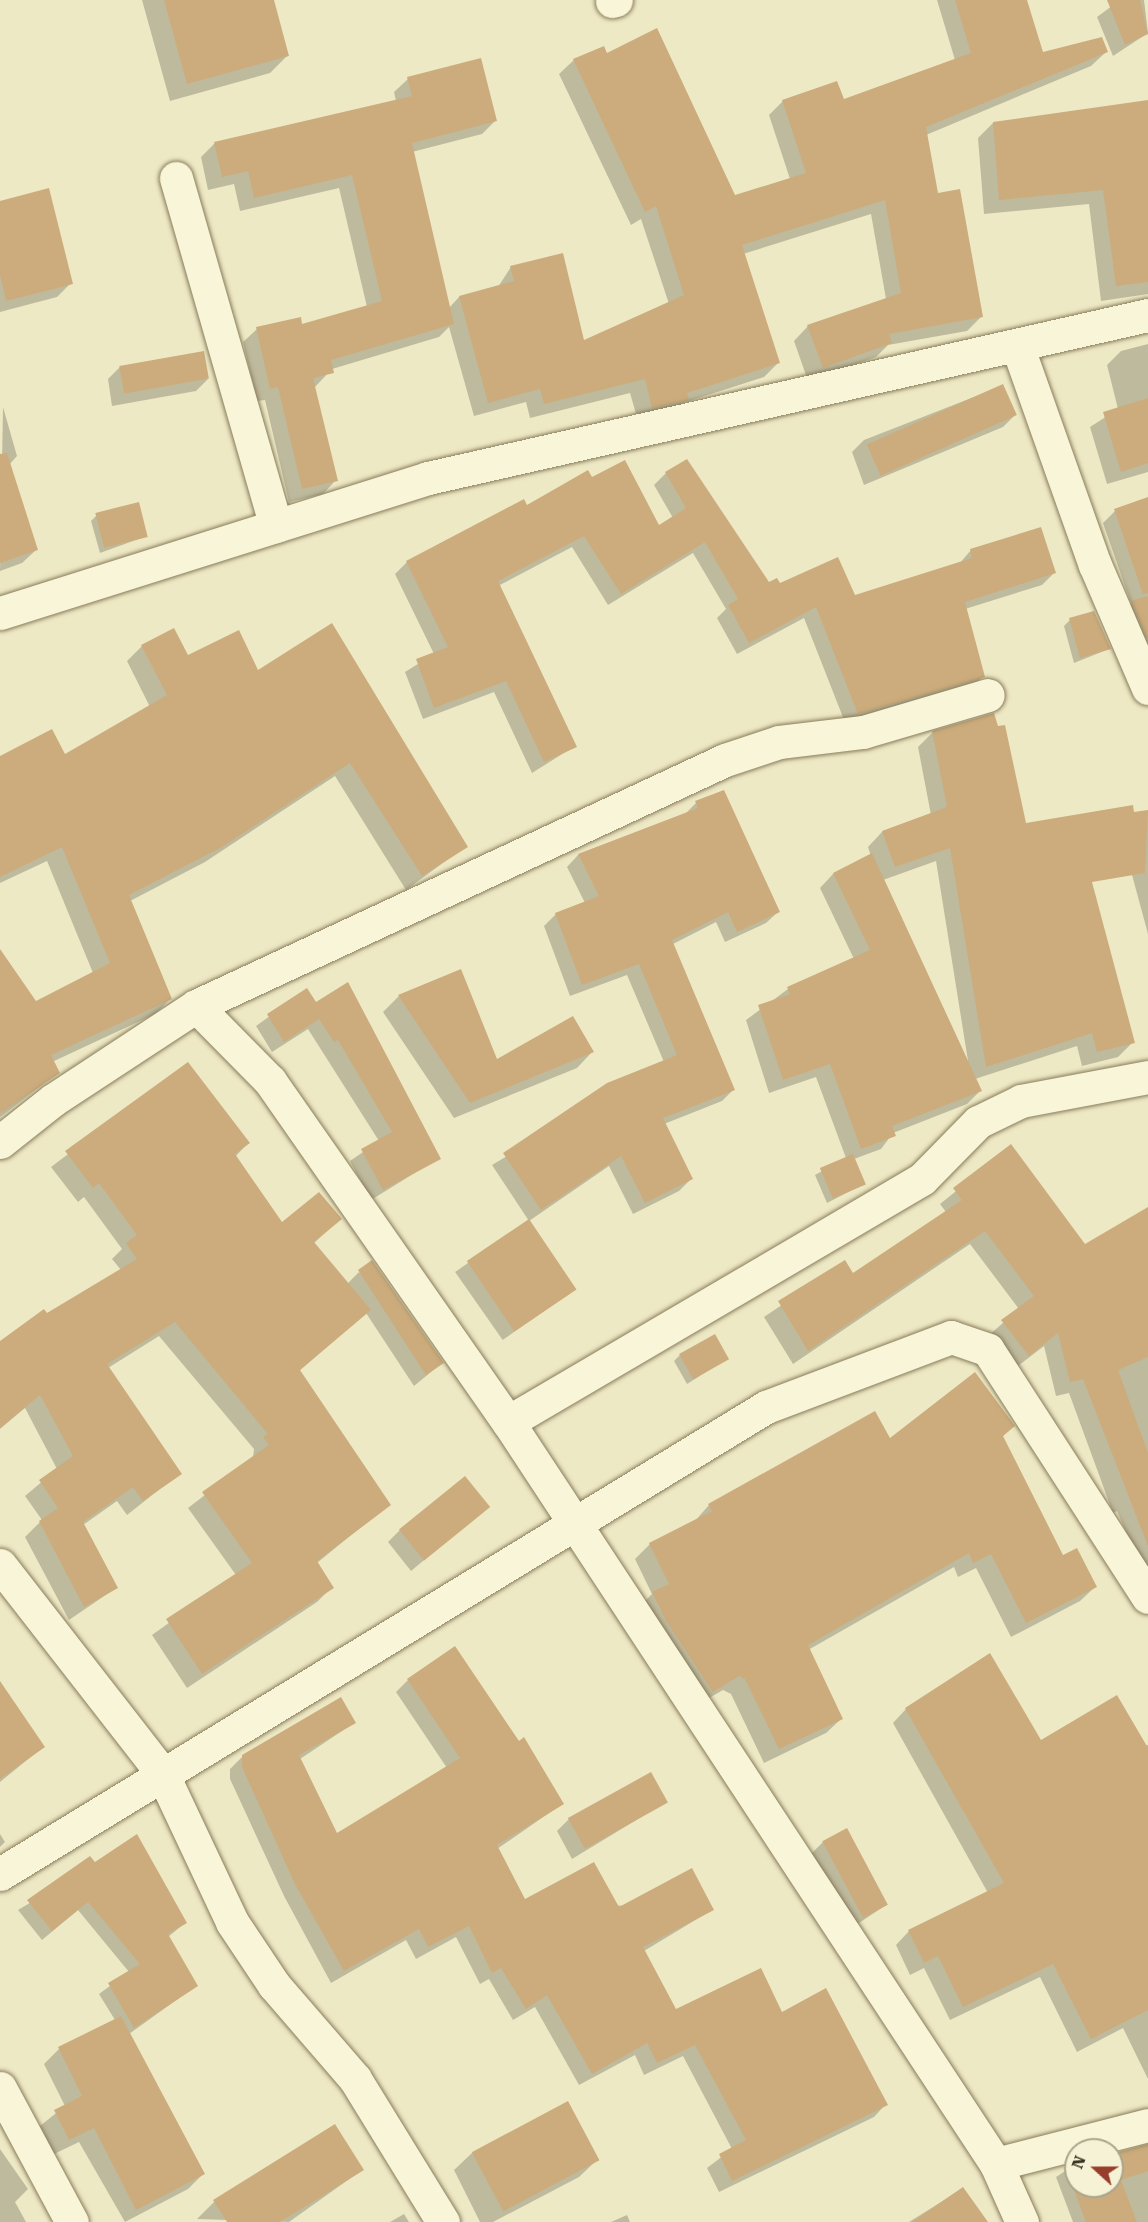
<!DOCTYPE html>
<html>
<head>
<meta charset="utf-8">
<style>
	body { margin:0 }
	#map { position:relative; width:1148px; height:2222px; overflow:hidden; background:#eee9c5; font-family:"Roboto Serif",serif }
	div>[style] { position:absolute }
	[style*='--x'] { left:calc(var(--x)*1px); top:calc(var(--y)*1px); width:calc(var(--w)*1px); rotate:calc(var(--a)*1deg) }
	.shadow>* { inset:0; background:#0003; transform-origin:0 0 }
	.building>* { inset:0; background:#ccac7c; transform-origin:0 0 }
	.roads { filter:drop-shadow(0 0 2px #897c5b) drop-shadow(0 0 2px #897c5b) }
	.minor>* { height:33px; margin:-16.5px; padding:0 16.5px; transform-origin:16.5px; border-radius:16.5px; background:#f9f5d9 }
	span { translate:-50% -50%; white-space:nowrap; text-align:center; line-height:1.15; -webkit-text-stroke:4.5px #f5f2d5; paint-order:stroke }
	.north { position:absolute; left:1064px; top:2138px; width:60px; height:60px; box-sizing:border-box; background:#f5f2d5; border:2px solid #aaa58c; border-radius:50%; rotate:291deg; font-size:16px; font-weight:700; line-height:24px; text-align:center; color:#39311f }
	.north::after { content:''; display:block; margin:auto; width:21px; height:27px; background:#983f2c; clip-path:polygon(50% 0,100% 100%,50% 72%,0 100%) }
</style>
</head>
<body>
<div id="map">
	<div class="shadow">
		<i style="clip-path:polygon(142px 0,272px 0,288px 55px,270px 73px,170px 101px)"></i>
		<i style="clip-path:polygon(937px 0,1026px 0,1042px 54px,1106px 52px,1091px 66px,926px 135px,936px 194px,981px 317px,967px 331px,888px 345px,876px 357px,808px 381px,794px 341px,808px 326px,886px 299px,871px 214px,743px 254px,778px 363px,764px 377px,683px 403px,673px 414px,638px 421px,630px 393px,530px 418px,526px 402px,474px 416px,449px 327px,439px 337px,332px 369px,314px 388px,336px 480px,323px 494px,289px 502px,265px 400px,257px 401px,243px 342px,257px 329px,301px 326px,367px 307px,339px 188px,240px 211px,234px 184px,208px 190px,201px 157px,214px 144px,396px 101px,394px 92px,408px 79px,495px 121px,482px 134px,412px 152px,449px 308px,459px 297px,498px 287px,511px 267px,583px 342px,669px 304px,641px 219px,631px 225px,559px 74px,574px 60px,606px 55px,734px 197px,790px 179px,769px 115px,783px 101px,843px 101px,955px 60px)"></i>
		<i style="clip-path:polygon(1120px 0,1144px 0,1148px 33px,1113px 56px,1097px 17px)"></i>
		<i style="clip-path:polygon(1148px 101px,1148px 294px,1101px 301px,1089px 204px,984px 214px,978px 138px,993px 123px)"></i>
		<i style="clip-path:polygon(0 202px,71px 283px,57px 297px,0 312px)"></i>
		<i style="clip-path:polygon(1148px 344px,1148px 472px,1107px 484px,1090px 427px,1118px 409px,1107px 365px,1121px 351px)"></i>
		<i style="clip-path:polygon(120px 367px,208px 379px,196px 391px,112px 406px,108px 379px)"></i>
		<i style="clip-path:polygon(1002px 386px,1015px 415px,1003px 427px,864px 485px,852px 452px,864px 440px)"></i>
		<i style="clip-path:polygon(3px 407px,17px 456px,9px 465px,36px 550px,22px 563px,0 571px)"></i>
		<i style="clip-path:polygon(666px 473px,769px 584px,854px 597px,959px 564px,971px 550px,1054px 573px,1042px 585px,965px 609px,983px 676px,971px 688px,846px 725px,804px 618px,737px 654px,717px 618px,726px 609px,693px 553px,608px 605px,572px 547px,498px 586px,575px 746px,532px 773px,494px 692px,423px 719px,405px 672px,434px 654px,395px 574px,407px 562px,591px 479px,658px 527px,673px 518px,654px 485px)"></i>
		<i style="clip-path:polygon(1115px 511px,1148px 512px,1148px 659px,1120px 614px,1131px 603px,1103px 523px)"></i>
		<i style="clip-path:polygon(97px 515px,147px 536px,100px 553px,91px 521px)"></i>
		<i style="clip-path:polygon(1070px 620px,1109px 649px,1074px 663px,1064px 626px)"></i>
		<i style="clip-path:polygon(142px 646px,257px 672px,466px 846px,406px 890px,335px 776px,205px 862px,130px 901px,170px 999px,155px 1014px,52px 1062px,58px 1073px,0 1117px,0 952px,35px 1003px,93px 973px,47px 861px,0 883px,0 756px,64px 756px,150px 707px,127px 661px)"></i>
		<i style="clip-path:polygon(evenodd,932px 733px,1024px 825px,1133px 1042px,1118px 1057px,1082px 1066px,1077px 1046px,975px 1079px,981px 1090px,967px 1104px,893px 1133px,881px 1149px,854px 1159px,864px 1184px,827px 1203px,815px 1175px,846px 1158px,816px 1077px,769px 1093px,746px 1020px,788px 989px,854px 959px,820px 888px,833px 874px,871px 856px,868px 847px,882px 832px,931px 815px,918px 747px,932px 733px,936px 861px,968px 1061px,967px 1061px,883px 880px,936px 861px)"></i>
		<i style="clip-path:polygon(696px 803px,778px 912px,766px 923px,725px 942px,716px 922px,673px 944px,734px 1089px,722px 1101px,664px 1124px,691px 1179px,679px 1191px,633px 1214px,609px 1166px,529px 1221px,492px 1165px,664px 1062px,627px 975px,570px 996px,544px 926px,556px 914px,585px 903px,567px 867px,578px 855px,684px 815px)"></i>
		<i style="clip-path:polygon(1148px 811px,1148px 934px,1119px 827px,1133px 813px)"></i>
		<i style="clip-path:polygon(306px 990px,439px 1158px,371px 1200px,350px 1161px,379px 1141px,308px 1029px,272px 1052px,256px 1026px)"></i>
		<i style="clip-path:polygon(399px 996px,496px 1061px,592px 1052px,577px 1068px,454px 1118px,383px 1012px)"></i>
		<i style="clip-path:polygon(187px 1064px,248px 1143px,235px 1157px,282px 1225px,340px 1219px,313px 1244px,347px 1284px,359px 1272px,442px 1363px,414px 1386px,366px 1313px,299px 1371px,389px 1504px,317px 1563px,332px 1587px,317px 1602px,187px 1688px,152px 1635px,236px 1575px,188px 1508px,253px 1458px,254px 1449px,159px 1336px,108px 1368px,180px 1473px,127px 1515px,117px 1501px,83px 1525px,116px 1588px,69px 1620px,25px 1537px,42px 1520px,25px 1496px,57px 1469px,25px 1408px,0 1429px,0 1342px,121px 1270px,112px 1259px,122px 1249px,84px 1197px,78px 1202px,51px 1167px)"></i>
		<i style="clip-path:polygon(1011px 1147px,1085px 1246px,1148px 1208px,1148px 1584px,1117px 1511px,1113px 1513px,1069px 1393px,1056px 1396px,1044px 1346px,1014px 1369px,988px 1336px,1019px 1309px,970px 1244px,793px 1364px,764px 1317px,845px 1262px,853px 1275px,946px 1212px,940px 1204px)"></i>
		<i style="left:528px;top:1221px;width:83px;height:89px;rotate:55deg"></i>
		<i style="clip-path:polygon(680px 1355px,727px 1359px,687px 1384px,674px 1361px)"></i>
		<i style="clip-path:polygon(1013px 1426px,1002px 1437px,1062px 1557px,1095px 1587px,1080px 1601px,1011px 1637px,976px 1568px,958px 1577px,954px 1567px,808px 1650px,841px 1719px,826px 1733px,764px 1763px,731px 1694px,723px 1690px,697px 1705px,638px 1608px,652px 1594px,635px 1559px,650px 1544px,695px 1521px,709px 1505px,890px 1440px)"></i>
		<i style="clip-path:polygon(488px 1507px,411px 1571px,388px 1542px,400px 1530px)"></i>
		<i style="clip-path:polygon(408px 1680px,562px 1804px,497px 1849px,524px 1901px,712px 1910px,644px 1951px,676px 2011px,781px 2014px,886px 2104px,874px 2117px,719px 2192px,707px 2168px,732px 2149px,683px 2056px,644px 2075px,635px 2055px,579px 2085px,535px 2007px,513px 2020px,489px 1979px,480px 1984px,456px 1937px,416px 1959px,406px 1940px,331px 1983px,284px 1896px,230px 1779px,230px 1769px,243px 1756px,354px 1723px,300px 1759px,337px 1835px,447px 1768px,396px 1692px)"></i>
		<i style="clip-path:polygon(0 1682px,43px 1747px,0 1782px)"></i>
		<i style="clip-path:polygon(906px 1709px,1041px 1742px,1148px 1745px,1148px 2079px,1123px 2028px,1077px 2052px,1040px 1977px,950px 2020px,924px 1968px,910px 1975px,896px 1945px,909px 1931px,988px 1893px,893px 1723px)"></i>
		<i style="clip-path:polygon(666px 1802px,572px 1859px,557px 1831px,569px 1819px)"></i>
		<i style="clip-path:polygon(0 1834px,5px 1842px,0 1847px)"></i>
		<i style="clip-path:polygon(823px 1842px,886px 1905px,850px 1929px,811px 1854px)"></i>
		<i style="clip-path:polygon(95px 1864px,185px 1923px,168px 1937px,196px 1986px,129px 2034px,203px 2174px,188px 2189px,125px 2222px,79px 2142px,54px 2154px,40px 2126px,65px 2106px,44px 2064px,59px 2049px,115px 2020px,99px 1994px,129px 1972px,78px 1910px,42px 1940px,18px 1910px)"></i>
		<i style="clip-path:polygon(1148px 2146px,1148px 2222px,1073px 2222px,1056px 2177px,1076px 2164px,1076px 2186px,1112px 2186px,1112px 2155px)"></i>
		<i style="clip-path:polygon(0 2149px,28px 2189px,15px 2202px,26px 2222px,0 2222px)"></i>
		<i style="clip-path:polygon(472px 2153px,597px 2160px,579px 2177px,493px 2222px,480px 2222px,454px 2170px)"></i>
		<i style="clip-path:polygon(362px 2170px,289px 2222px,197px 2219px,214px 2202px)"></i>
		<i style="clip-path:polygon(962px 2189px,986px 2222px,909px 2222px)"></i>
		<i style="clip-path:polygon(404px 2214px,409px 2222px,390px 2222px)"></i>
		<i style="clip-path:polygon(627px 2215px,630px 2222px,611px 2222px)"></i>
	</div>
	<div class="building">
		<i style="clip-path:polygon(164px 0,274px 0,289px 56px,187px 84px)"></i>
		<i style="clip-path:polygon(955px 0,1027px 0,1043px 52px,1102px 37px,1108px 52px,926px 127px,938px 193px,960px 189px,983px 317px,889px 334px,892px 343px,823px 368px,807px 325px,901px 293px,885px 200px,742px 245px,780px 363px,687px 393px,689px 400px,652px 408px,645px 379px,544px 404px,540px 389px,488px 403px,459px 296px,514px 281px,510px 266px,563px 253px,584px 340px,684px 295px,656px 206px,645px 212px,573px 59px,604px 46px,607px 53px,657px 28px,735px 195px,806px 173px,782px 100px,837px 81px,844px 99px,971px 53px)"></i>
		<i style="clip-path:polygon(1107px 0,1140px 0,1148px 34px,1125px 45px)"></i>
		<i style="clip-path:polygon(481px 58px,497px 121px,412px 143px,454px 324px,331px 360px,334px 373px,313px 378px,338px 481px,302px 489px,278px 387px,270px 389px,256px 327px,301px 317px,302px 324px,382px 301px,352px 175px,254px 198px,248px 171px,222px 177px,214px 142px,412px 96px,407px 77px)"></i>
		<i style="clip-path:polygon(1148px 100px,1148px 282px,1116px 286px,1103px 190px,999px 200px,993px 122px)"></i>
		<i style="clip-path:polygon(49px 188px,73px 284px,6px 301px,0 275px,0 201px)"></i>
		<i style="left:204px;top:351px;width:28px;height:86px;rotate:80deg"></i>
		<i style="left:1003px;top:384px;width:34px;height:149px;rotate:66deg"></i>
		<i style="clip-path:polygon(1148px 398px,1148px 463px,1121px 472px,1103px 412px)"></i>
		<i style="clip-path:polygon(7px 453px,38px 550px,0 563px,0 454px)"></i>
		<i style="clip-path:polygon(687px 459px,769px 582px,777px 578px,780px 583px,838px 557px,855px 595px,972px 558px,970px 549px,1041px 527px,1056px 573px,965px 602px,985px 677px,858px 714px,816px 607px,749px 643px,728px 605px,738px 599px,705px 542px,621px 594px,584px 536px,498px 581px,577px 747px,544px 762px,506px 681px,434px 708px,416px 659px,448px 647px,406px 561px,524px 499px,527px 505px,588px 470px,592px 477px,625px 460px,659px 525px,686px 508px,665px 472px)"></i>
		<i style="clip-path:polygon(1148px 497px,1148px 593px,1143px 594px,1114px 509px)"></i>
		<i style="left:139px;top:502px;width:36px;height:45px;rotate:76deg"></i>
		<i style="clip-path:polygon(1148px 596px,1148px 638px,1147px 638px,1131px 601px)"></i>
		<i style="clip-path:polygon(1094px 611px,1111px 649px,1080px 658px,1069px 618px)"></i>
		<i style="clip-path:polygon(332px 623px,468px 847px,422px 876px,350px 763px,222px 847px,129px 895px,172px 999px,51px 1055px,60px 1073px,0 1113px,0 949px,36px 1001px,110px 963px,62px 847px,0 877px,0 756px,52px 729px,65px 754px,167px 695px,141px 645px,174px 628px,188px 655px,239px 630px,258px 670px)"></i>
		<i style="clip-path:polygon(994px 713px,998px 726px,1005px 725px,1026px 823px,1133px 805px,1134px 812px,1148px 810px,1145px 873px,1092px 882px,1135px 1043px,1097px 1052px,1092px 1033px,986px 1067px,950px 848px,895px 867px,882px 831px,947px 807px,932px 731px)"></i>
		<i style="clip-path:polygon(724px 790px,780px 912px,737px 932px,728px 912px,672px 940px,735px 1090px,663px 1118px,693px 1179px,645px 1203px,621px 1156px,541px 1210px,503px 1153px,607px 1083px,677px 1055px,639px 964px,582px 985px,555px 913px,599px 896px,578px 854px,698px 808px,695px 801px)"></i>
		<i style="clip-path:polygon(872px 853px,982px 1091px,892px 1126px,896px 1136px,861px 1149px,830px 1064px,783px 1080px,758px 1005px,790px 994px,787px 987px,870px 950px,833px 873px)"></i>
		<i style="clip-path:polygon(461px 969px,497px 1059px,573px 1016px,594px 1052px,470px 1103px,398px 995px)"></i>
		<i style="clip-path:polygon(348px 982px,441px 1159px,383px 1190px,361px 1149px,392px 1132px,338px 1040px,334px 1042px,319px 1019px,284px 1042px,267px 1014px,307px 988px,316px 1002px)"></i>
		<i style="clip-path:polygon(188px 1062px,250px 1143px,235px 1154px,282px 1222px,319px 1192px,342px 1219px,314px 1242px,371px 1310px,300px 1370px,391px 1505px,317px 1561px,334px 1588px,202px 1674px,166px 1619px,252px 1563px,202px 1492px,269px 1445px,263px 1437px,268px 1434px,175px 1322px,107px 1364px,182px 1474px,143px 1501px,133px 1487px,83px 1522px,118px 1588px,84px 1607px,39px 1521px,58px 1508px,39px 1480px,73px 1456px,40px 1395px,0 1428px,0 1341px,44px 1309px,47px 1313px,137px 1259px,126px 1243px,137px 1235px,99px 1183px,93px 1188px,65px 1151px)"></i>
		<i style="clip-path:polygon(1011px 1144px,1085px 1244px,1148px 1207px,1148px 1357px,1118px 1370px,1148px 1453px,1148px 1546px,1083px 1379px,1070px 1382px,1058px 1333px,1029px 1356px,1001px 1320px,1034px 1296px,985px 1231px,808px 1351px,778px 1301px,845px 1260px,853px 1273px,962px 1200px,953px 1188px)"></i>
		<i style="left:853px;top:1154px;width:33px;height:36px;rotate:67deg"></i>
		<i style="left:529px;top:1219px;width:85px;height:75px;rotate:56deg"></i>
		<i style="clip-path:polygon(372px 1260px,444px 1363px,426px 1375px,358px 1270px)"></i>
		<i style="left:715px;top:1334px;width:29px;height:41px;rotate:61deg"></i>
		<i style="clip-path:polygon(975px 1372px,1015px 1426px,1003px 1436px,1063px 1555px,1077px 1548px,1097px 1587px,1026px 1623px,991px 1554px,973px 1563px,969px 1553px,808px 1645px,843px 1719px,779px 1749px,745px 1679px,739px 1676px,713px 1692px,665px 1619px,652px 1592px,669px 1584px,649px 1543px,712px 1511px,708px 1504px,875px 1411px,890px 1438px)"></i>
		<i style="left:465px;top:1476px;width:40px;height:85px;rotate:51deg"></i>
		<i style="clip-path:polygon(455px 1646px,519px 1741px,524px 1737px,564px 1804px,497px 1845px,525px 1899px,594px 1862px,619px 1907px,692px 1868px,714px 1910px,643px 1947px,676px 2009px,761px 1968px,782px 2012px,826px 1988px,888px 2105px,732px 2181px,719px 2154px,746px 2140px,695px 2045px,657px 2063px,647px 2043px,592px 2074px,547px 1995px,526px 2009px,501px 1968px,492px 1973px,469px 1926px,428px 1947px,419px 1929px,344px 1971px,295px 1884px,242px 1767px,242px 1755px,341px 1697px,356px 1723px,299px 1755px,337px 1833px,460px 1758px,407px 1679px)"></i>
		<i style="clip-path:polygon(990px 1653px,1041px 1740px,1117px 1695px,1148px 1748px,1148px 2010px,1091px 2039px,1053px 1964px,963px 2007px,938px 1956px,924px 1963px,908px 1930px,1004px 1883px,905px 1708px)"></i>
		<i style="clip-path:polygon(0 1681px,45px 1747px,0 1779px)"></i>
		<i style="left:651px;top:1772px;width:35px;height:95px;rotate:61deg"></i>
		<i style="left:847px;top:1828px;width:87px;height:28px;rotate:62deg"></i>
		<i style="clip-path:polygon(137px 1834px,187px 1923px,168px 1934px,198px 1986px,134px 2028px,108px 1983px,140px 1964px,88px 1902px,52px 1931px,27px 1900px,90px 1856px,95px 1862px)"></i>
		<i style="clip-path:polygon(121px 2016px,205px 2174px,136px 2210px,94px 2128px,69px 2140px,54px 2110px,82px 2096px,58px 2047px)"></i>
		<i style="left:568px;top:2101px;width:67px;height:109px;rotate:62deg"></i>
		<i style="clip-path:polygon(335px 2124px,364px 2170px,280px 2222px,227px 2222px,213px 2200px)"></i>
		<i style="clip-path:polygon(1148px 2144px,1148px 2171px,1121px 2180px,1137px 2222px,1086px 2222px,1065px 2166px,1076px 2163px,1076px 2186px,1112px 2186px,1112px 2154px)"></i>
		<i style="clip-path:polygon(963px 2187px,988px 2222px,912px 2222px)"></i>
	</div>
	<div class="roads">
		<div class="minor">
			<i style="--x:612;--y:1;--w:4;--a:-14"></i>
			<i style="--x:176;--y:178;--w:362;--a:74"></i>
			<i style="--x:1018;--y:348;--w:230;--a:70.5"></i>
			<i style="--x:1095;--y:565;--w:134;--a:66.7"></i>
			<i style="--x:0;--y:613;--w:449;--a:-17.5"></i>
			<i style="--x:428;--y:478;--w:738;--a:-12.76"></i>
			<i style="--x:196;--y:1006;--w:105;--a:45.4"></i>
			<i style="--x:270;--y:1081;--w:416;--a:55.1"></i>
			<i style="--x:508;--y:1422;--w:888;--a:56.67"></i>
			<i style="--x:996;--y:2164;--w:64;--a:65.9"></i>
			<i style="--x:0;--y:1142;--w:68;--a:-38.4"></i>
			<i style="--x:53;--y:1100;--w:171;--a:-33.3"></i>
			<i style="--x:196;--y:1006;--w:583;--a:-24.94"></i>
			<i style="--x:725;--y:760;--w:57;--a:-18.4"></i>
			<i style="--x:779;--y:742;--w:85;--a:-6.8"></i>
			<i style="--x:863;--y:732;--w:130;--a:-16.5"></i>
			<i style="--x:508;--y:1422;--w:480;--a:-30.4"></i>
			<i style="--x:922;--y:1179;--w:80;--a:-45.5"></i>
			<i style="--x:978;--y:1122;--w:48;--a:-26"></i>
			<i style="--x:1021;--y:1101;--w:129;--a:-10.7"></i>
			<i style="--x:0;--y:1565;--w:264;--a:52.1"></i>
			<i style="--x:162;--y:1773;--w:165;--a:64.8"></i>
			<i style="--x:232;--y:1922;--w:76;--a:56.3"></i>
			<i style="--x:274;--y:1985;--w:124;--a:49.2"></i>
			<i style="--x:355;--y:2079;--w:168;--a:58.4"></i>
			<i style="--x:0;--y:1874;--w:897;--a:-31.37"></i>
			<i style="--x:766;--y:1407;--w:198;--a:-20.7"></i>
			<i style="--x:951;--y:1337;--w:39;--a:19"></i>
			<i style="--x:988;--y:1350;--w:294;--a:57.1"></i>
			<i style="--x:0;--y:2088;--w:152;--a:61.8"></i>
			<i style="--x:996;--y:2164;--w:157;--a:-14.4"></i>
		</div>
	</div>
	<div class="north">N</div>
</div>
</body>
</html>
